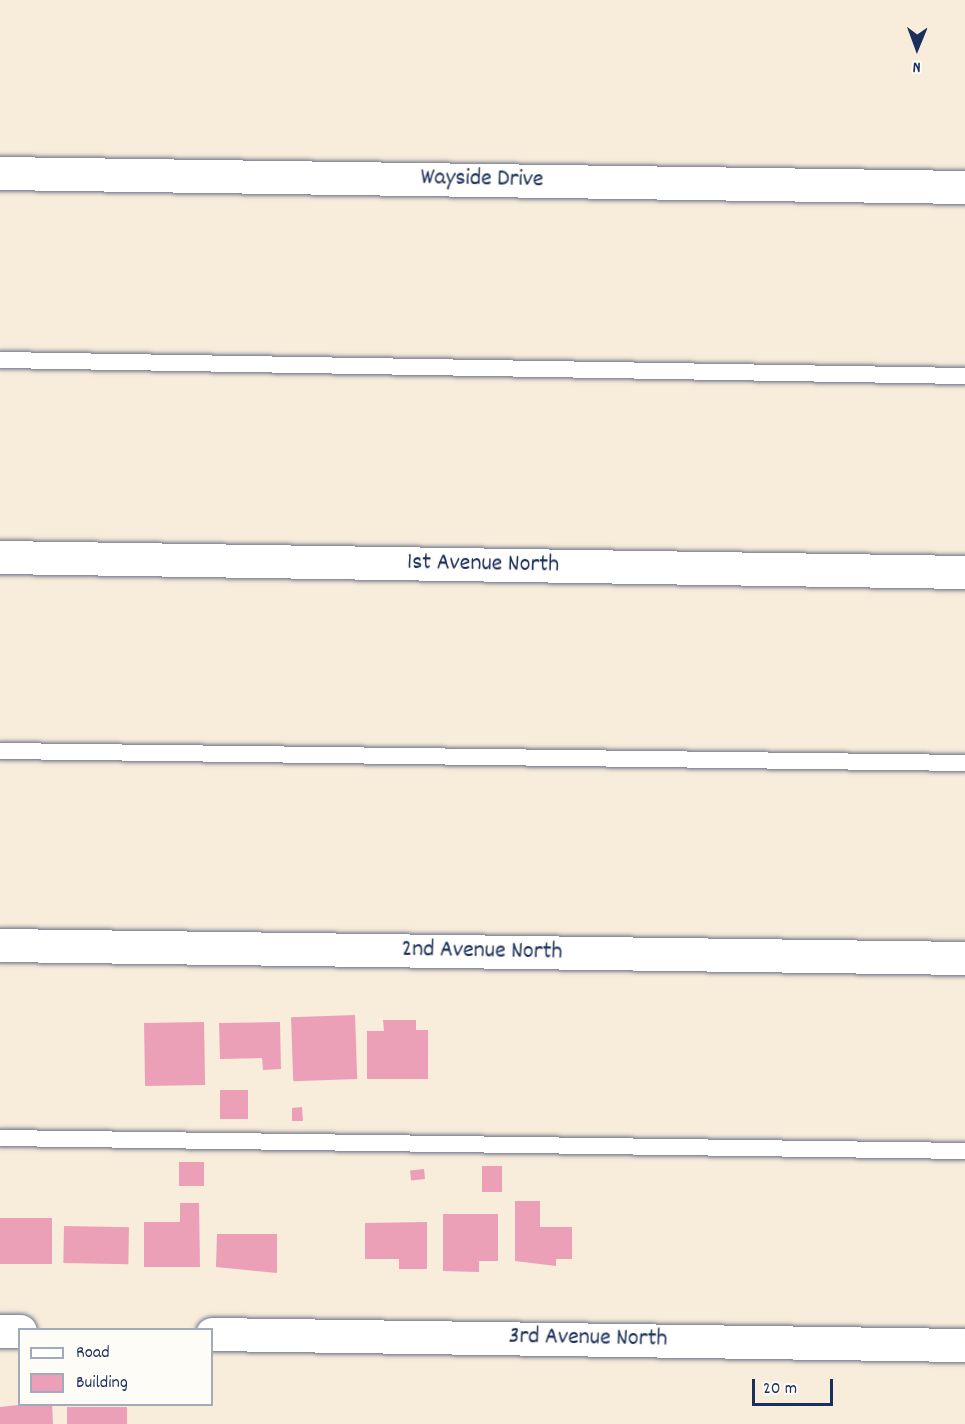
<!DOCTYPE html>
<html>
<head>
<meta charset="utf-8">
<style>
	body { margin:0 }
	#map { position:relative; width:965px; height:1424px; overflow:hidden; background:#f8ecda; font-family:Dekko,sans-serif }
	div>[style] { position:absolute }
	[style*='--x'] { left:calc(var(--x)*1px); top:calc(var(--y)*1px); width:calc(var(--w)*1px); rotate:calc(var(--a)*1deg) }
	.building>* { inset:0; background:#eba0b8; transform-origin:0 0 }
	.roads { filter:drop-shadow(0 0 2px #687189) drop-shadow(0 0 2px #687189) }
	.lane>* { height:16px; margin:-8px; padding:0 8px; transform-origin:8px; border-radius:8px; background:#fff }
	.street>* { height:33px; margin:-16.5px; padding:0 16.5px; transform-origin:16.5px; border-radius:16.5px; background:#fff }
	span { translate:-50% -50%; white-space:nowrap; text-align:center; line-height:1.15; -webkit-text-stroke:4.5px #fdfcf7; paint-order:stroke }
	.street-label { font-size:24px; color:#1b2f5e }
	.legend { position:absolute; left:18px; top:1328px; width:195px; height:78px; box-sizing:border-box; background:#fdfcf7; border:2px solid #a3aaba; margin:0; padding:8px 10px; list-style:none; font-size:18px; color:#1b2f5e }
	.legend li { display:flex; align-items:center; gap:12px; height:30px }
	.legend b { width:30px; border:2px solid #a3aaba }
	.north { position:absolute; left:887px; top:18px; width:60px; height:60px; -webkit-text-stroke:4px #fdfcf7; paint-order:stroke; rotate:181deg; font-size:16px; font-weight:700; line-height:24px; text-align:center; color:#1b2f5e }
	.north::after { content:''; display:block; margin:auto; width:21px; height:27px; background:#1b2f5e; clip-path:polygon(50% 0,100% 100%,50% 72%,0 100%) }
	.scale { position:absolute; left:752px; top:1379px; width:81px; height:27px; box-sizing:border-box; border:3px solid #1b2f5e; border-top:0; padding-left:8px; font-size:18px; line-height:21px; white-space:nowrap; color:#1b2f5e; -webkit-text-stroke:4px #fdfcf7; paint-order:stroke }
</style>
</head>
<body>
<div id="map">
	<div class="building">
		<i style="left:355px;top:1015px;width:64px;height:64px;rotate:88deg"></i>
		<i style="clip-path:polygon(383px 1020px,416px 1020px,416px 1030px,428px 1030px,428px 1079px,367px 1079px,367px 1031px,384px 1031px)"></i>
		<i style="left:204px;top:1022px;width:63px;height:60px;rotate:89deg"></i>
		<i style="clip-path:polygon(280px 1022px,281px 1069px,263px 1070px,262px 1058px,220px 1059px,219px 1023px)"></i>
		<i style="left:220px;top:1090px;width:28px;height:29px"></i>
		<i style="clip-path:polygon(302px 1107px,303px 1121px,292px 1121px,292px 1108px)"></i>
		<i style="left:179px;top:1162px;width:25px;height:24px"></i>
		<i style="left:482px;top:1166px;width:20px;height:26px"></i>
		<i style="left:424px;top:1169px;width:10px;height:14px;rotate:84deg"></i>
		<i style="clip-path:polygon(515px 1201px,540px 1201px,540px 1227px,572px 1227px,572px 1259px,556px 1259px,556px 1266px,515px 1261px)"></i>
		<i style="clip-path:polygon(180px 1203px,199px 1203px,200px 1267px,144px 1267px,144px 1222px,180px 1222px)"></i>
		<i style="clip-path:polygon(443px 1214px,498px 1214px,498px 1261px,479px 1261px,479px 1272px,443px 1271px)"></i>
		<i style="left:0;top:1218px;width:52px;height:46px"></i>
		<i style="clip-path:polygon(427px 1222px,427px 1269px,399px 1269px,399px 1259px,365px 1259px,365px 1223px)"></i>
		<i style="left:64px;top:1226px;width:65px;height:37px;rotate:1deg"></i>
		<i style="clip-path:polygon(217px 1234px,277px 1234px,277px 1273px,216px 1267px)"></i>
		<i style="clip-path:polygon(28px 1404px,52px 1404px,53px 1424px,0 1424px,0 1407px)"></i>
		<i style="left:127px;top:1407px;width:17px;height:60px;rotate:90deg"></i>
	</div>
	<div class="roads">
		<div class="lane">
			<i style="--x:0;--y:360;--w:965;--a:0.95"></i>
			<i style="--x:0;--y:751;--w:965;--a:0.71"></i>
			<i style="--x:0;--y:1138;--w:965;--a:0.77"></i>
		</div>
		<div class="street">
			<i style="--x:0;--y:173;--w:965;--a:0.83"></i>
			<i style="--x:0;--y:557;--w:965;--a:0.89"></i>
			<i style="--x:0;--y:945;--w:965;--a:0.77"></i>
			<i style="--x:0;--y:1331;--w:20;--a:0"></i>
			<i style="--x:212;--y:1334;--w:753;--a:0.84"></i>
		</div>
	</div>
	<div class="street-label">
		<span style="left:482px;top:180px;rotate:1deg">Wayside Drive</span>
		<span style="left:483px;top:565px;rotate:1deg">1st Avenue North</span>
		<span style="left:482px;top:952px;rotate:1deg">2nd Avenue North</span>
		<span style="left:588px;top:1339px;rotate:1deg">3rd Avenue North</span>
	</div>
	<ul class="legend">
	<li><b style="height:8px;background:#fff"></b>Road</li>
	<li><b style="height:16px;background:#eba0b8"></b>Building</li>
	</ul>
	<div class="north">N</div>
	<div class="scale">20 m</div>
</div>
</body>
</html>
